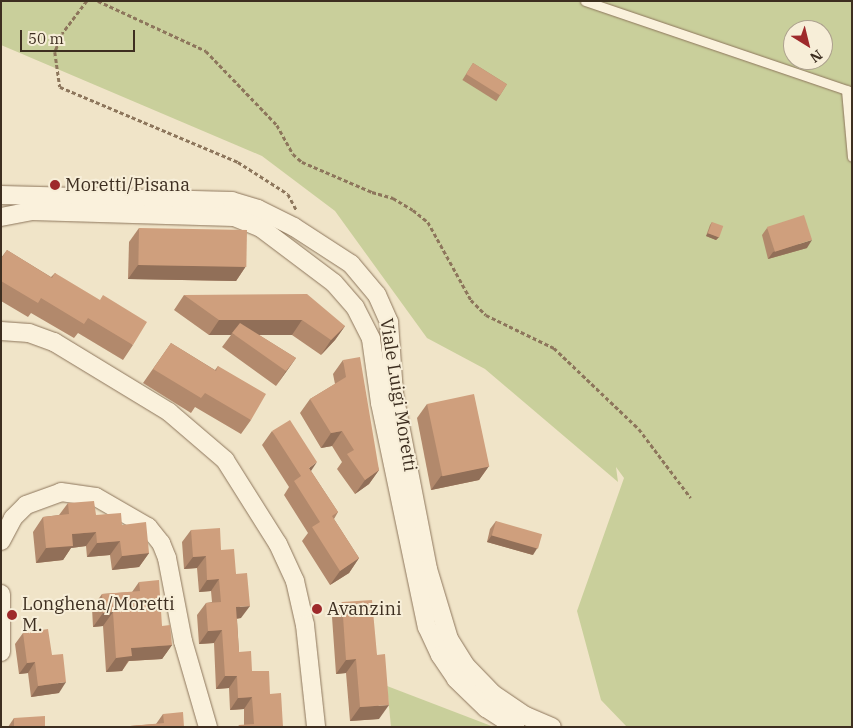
<!DOCTYPE html>
<html>
<head>
<meta charset="utf-8">
<style>
	body { margin:0 }
	#map { position:relative; width:853px; height:728px; overflow:hidden; background:#f0e4c8; font-family:"IBM Plex Serif",serif }
	div>[style] { position:absolute }
	[style*='--x'] { left:calc(var(--x)*1px); top:calc(var(--y)*1px); width:calc(var(--w)*1px); rotate:calc(var(--a)*1deg) }
	.green>* { inset:0; background:#c9cf9b }
	.path>* { height:2.5px; margin-top:-1.25px; transform-origin:0; background:repeating-linear-gradient(90deg,#8d765c 0 4px,transparent 0 6.5px) }
	.roads { filter:drop-shadow(0 0 1px #8d765c) drop-shadow(0 0 1px #8d765c) }
	.lane>* { height:9px; margin:-4.5px; padding:0 4.5px; transform-origin:4.5px; border-radius:4.5px; background:#faf1dc }
	.street>* { height:18px; margin:-9px; padding:0 9px; transform-origin:9px; border-radius:9px; background:#faf1dc }
	.wall>* { inset:0; background:#b2896c; transform-origin:0 0 }
	.shaded-wall>* { inset:0; background:#916f58 }
	.building>* { inset:0; background:#cf9f7d; transform-origin:0 0 }
	.dots>* { width:14px; height:14px; translate:-50% -50%; box-sizing:border-box; border:2px solid #f7eed8; border-radius:50% }
	span { translate:-50% -50%; white-space:nowrap; text-align:center; line-height:1.15; -webkit-text-stroke:4px #f7eed8; paint-order:stroke }
	.poi-label { font-size:18px; color:#3d2e20 }
	.left { translate:0 -50%; text-align:left }
	.street-label { font-size:18px; color:#3d2e20 }
	.frame { position:absolute; inset:0; border:2px solid #3d2e20; pointer-events:none }
	.north { position:absolute; left:783px; top:20px; width:50px; height:50px; box-sizing:border-box; background:#f7eed8; border:1px solid #ada18e; border-radius:50%; rotate:144deg; font-size:14px; font-weight:700; line-height:20px; text-align:center; color:#3d2e20 }
	.north::after { content:''; display:block; margin:auto; width:18px; height:22px; background:#9e2a2b; clip-path:polygon(50% 0,100% 100%,50% 72%,0 100%) }
	.scale { position:absolute; left:20px; top:30px; width:115px; height:22px; box-sizing:border-box; border:2px solid #3d2e20; border-top:0; padding-left:6px; font-size:15px; line-height:18px; white-space:nowrap; color:#3d2e20; -webkit-text-stroke:4px #f7eed8; paint-order:stroke }
</style>
</head>
<body>
<div id="map">
	<div class="green">
		<i style="clip-path:polygon(evenodd,1px 1px,852px 1px,852px 727px,627px 727px,601px 700px,577px 611px,624px 478px,616px 467px,618px 482px,485px 369px,427px 338px,335px 211px,262px 156px,1px 45px,1px 1px,793px 30px,823px 30px,823px 60px,793px 60px,793px 30px)"></i>
		<i style="clip-path:polygon(387px 686px,494px 727px,391px 727px)"></i>
	</div>
	<div class="path">
		<i style="--x:87;--y:1;--w:41;--a:127.1"></i>
		<i style="--x:62;--y:34;--w:19;--a:111"></i>
		<i style="--x:55;--y:52;--w:35;--a:82"></i>
		<i style="--x:60;--y:87;--w:193;--a:22.8"></i>
		<i style="--x:238;--y:162;--w:59;--a:32.6"></i>
		<i style="--x:288;--y:194;--w:19;--a:62"></i>
		<i style="--x:98;--y:1;--w:119;--a:24.8"></i>
		<i style="--x:206;--y:51;--w:103;--a:46.2"></i>
		<i style="--x:277;--y:125;--w:33;--a:61"></i>
		<i style="--x:293;--y:154;--w:12;--a:42"></i>
		<i style="--x:302;--y:162;--w:76;--a:23.2"></i>
		<i style="--x:372;--y:192;--w:22;--a:16"></i>
		<i style="--x:393;--y:198;--w:23;--a:31"></i>
		<i style="--x:413;--y:210;--w:19;--a:39"></i>
		<i style="--x:428;--y:222;--w:89;--a:61.1"></i>
		<i style="--x:471;--y:300;--w:21;--a:45"></i>
		<i style="--x:486;--y:315;--w:76;--a:25.9"></i>
		<i style="--x:554;--y:348;--w:117;--a:43.6"></i>
		<i style="--x:639;--y:429;--w:86;--a:53"></i>
	</div>
	<div class="roads">
		<div class="lane">
			<i style="--x:585;--y:1;--w:282;--a:18.8"></i>
			<i style="--x:846;--y:90;--w:67;--a:84.9"></i>
		</div>
		<div class="street">
			<i style="--x:1;--y:195;--w:231;--a:1.5"></i>
			<i style="--x:232;--y:201;--w:27;--a:17"></i>
			<i style="--x:258;--y:209;--w:40;--a:26.6"></i>
			<i style="--x:294;--y:227;--w:68;--a:33"></i>
			<i style="--x:351;--y:264;--w:40;--a:50"></i>
			<i style="--x:377;--y:295;--w:30;--a:66"></i>
			<i style="--x:389;--y:322;--w:72;--a:86"></i>
			<i style="--x:394;--y:394;--w:178;--a:79"></i>
			<i style="--x:428;--y:569;--w:73;--a:73.3"></i>
			<i style="--x:449;--y:639;--w:31;--a:58"></i>
			<i style="--x:465;--y:665;--w:40;--a:46"></i>
			<i style="--x:493;--y:694;--w:40;--a:34"></i>
			<i style="--x:526;--y:716;--w:28;--a:23"></i>
			<i style="--x:1;--y:217;--w:32;--a:-11"></i>
			<i style="--x:32;--y:211;--w:202;--a:1.7"></i>
			<i style="--x:234;--y:217;--w:29;--a:22"></i>
			<i style="--x:261;--y:228;--w:91;--a:37"></i>
			<i style="--x:334;--y:283;--w:32;--a:49"></i>
			<i style="--x:355;--y:307;--w:36;--a:63"></i>
			<i style="--x:371;--y:339;--w:65;--a:82"></i>
			<i style="--x:380;--y:403;--w:229;--a:78.2"></i>
			<i style="--x:427;--y:627;--w:31;--a:65"></i>
			<i style="--x:440;--y:655;--w:29;--a:56"></i>
			<i style="--x:456;--y:679;--w:42;--a:44"></i>
			<i style="--x:486;--y:708;--w:35;--a:33"></i>
			<i style="--x:1;--y:331;--w:28;--a:4"></i>
			<i style="--x:29;--y:333;--w:27;--a:20"></i>
			<i style="--x:54;--y:342;--w:135;--a:31.3"></i>
			<i style="--x:169;--y:412;--w:74;--a:40.6"></i>
			<i style="--x:225;--y:460;--w:99;--a:57.8"></i>
			<i style="--x:278;--y:544;--w:41;--a:65.3"></i>
			<i style="--x:295;--y:581;--w:45;--a:77.2"></i>
			<i style="--x:305;--y:625;--w:103;--a:83.8"></i>
			<i style="--x:1;--y:541;--w:26;--a:-62"></i>
			<i style="--x:13;--y:518;--w:18;--a:-45"></i>
			<i style="--x:26;--y:505;--w:37;--a:-20"></i>
			<i style="--x:61;--y:492;--w:35;--a:8"></i>
			<i style="--x:96;--y:497;--w:60;--a:30"></i>
			<i style="--x:148;--y:527;--w:21;--a:51"></i>
			<i style="--x:161;--y:543;--w:16;--a:68"></i>
			<i style="--x:167;--y:558;--w:85;--a:79.1"></i>
			<i style="--x:183;--y:641;--w:90;--a:73.8"></i>
			<i style="--x:1;--y:594;--w:58;--a:90"></i>
		</div>
	</div>
	<div class="wall">
		<i style="left:473px;top:63px;width:40px;height:20px;rotate:32deg"></i>
		<i style="clip-path:polygon(712px 222px,719px 237px,716px 240px,706px 236px,710px 225px)"></i>
		<i style="clip-path:polygon(139px 228px,246px 266px,236px 281px,128px 279px,129px 242px)"></i>
		<i style="clip-path:polygon(767px 228px,807px 248px,768px 259px,762px 235px)"></i>
		<i style="clip-path:polygon(7px 250px,51px 277px,55px 273px,133px 345px,123px 360px,78px 333px,74px 338px,31px 313px,28px 317px,1px 301px,1px 258px)"></i>
		<i style="clip-path:polygon(184px 295px,345px 326px,335px 340px,321px 355px,292px 335px,259px 335px,296px 358px,276px 386px,222px 347px,231px 335px,209px 335px,174px 310px)"></i>
		<i style="clip-path:polygon(171px 343px,215px 370px,218px 366px,251px 420px,241px 434px,195px 407px,191px 413px,143px 383px)"></i>
		<i style="clip-path:polygon(343px 360px,379px 470px,369px 484px,355px 494px,337px 469px,342px 462px,332px 446px,321px 448px,300px 413px,310px 399px,335px 384px,333px 374px)"></i>
		<i style="clip-path:polygon(427px 404px,489px 466px,479px 480px,431px 490px,417px 418px)"></i>
		<i style="clip-path:polygon(272px 431px,311px 471px,338px 512px,334px 519px,359px 558px,349px 573px,330px 585px,302px 541px,308px 533px,284px 495px,289px 487px,262px 445px)"></i>
		<i style="clip-path:polygon(68px 503px,96px 515px,122px 525px,149px 553px,139px 567px,112px 570px,110px 555px,87px 557px,86px 546px,71px 548px,63px 560px,36px 563px,33px 532px,43px 517px,59px 515px)"></i>
		<i style="clip-path:polygon(496px 521px,533px 555px,487px 542px,490px 529px)"></i>
		<i style="clip-path:polygon(191px 530px,221px 550px,236px 574px,241px 618px,237px 619px,239px 652px,252px 671px,270px 694px,283px 727px,238px 727px,239px 725px,244px 725px,244px 709px,230px 710px,229px 688px,216px 689px,214px 643px,199px 644px,197px 615px,206px 603px,212px 602px,211px 591px,199px 592px,197px 568px,184px 569px,182px 542px)"></i>
		<i style="clip-path:polygon(139px 582px,172px 645px,162px 659px,129px 661px,122px 671px,106px 672px,103px 626px,93px 627px,92px 608px,102px 594px,132px 592px)"></i>
		<i style="clip-path:polygon(342px 602px,377px 655px,379px 719px,350px 721px,346px 673px,336px 674px,332px 617px)"></i>
		<i style="clip-path:polygon(23px 633px,52px 655px,59px 693px,31px 697px,28px 673px,19px 674px,15px 644px)"></i>
		<i style="clip-path:polygon(163px 714px,184px 727px,129px 727px,130px 726px,156px 724px)"></i>
		<i style="clip-path:polygon(14px 718px,45px 727px,8px 727px)"></i>
	</div>
	<div class="shaded-wall">
		<i style="clip-path:polygon(708px 233px,719px 237px,716px 240px,706px 236px)"></i>
		<i style="clip-path:polygon(812px 240px,807px 248px,768px 259px,773px 252px)"></i>
		<i style="clip-path:polygon(138px 265px,246px 266px,236px 281px,128px 279px)"></i>
		<i style="clip-path:polygon(219px 320px,302px 320px,292px 335px,235px 335px,232px 333px,231px 335px,209px 335px)"></i>
		<i style="clip-path:polygon(345px 326px,335px 340px,321px 355px,331px 340px)"></i>
		<i style="clip-path:polygon(296px 358px,276px 386px,286px 371px)"></i>
		<i style="clip-path:polygon(342px 431px,332px 446px,321px 448px,331px 433px)"></i>
		<i style="clip-path:polygon(317px 462px,307px 477px,309px 468px)"></i>
		<i style="clip-path:polygon(489px 466px,479px 480px,431px 490px,441px 476px)"></i>
		<i style="clip-path:polygon(379px 470px,369px 484px,355px 494px,365px 480px)"></i>
		<i style="clip-path:polygon(96px 532px,86px 546px,71px 548px,63px 560px,36px 563px,46px 548px,72px 534px)"></i>
		<i style="clip-path:polygon(492px 535px,538px 547px,533px 555px,487px 542px)"></i>
		<i style="clip-path:polygon(120px 541px,110px 555px,87px 557px,97px 543px)"></i>
		<i style="clip-path:polygon(149px 553px,139px 567px,112px 570px,122px 556px)"></i>
		<i style="clip-path:polygon(206px 556px,197px 568px,184px 569px,193px 557px)"></i>
		<i style="clip-path:polygon(359px 558px,349px 573px,330px 585px,340px 571px)"></i>
		<i style="clip-path:polygon(219px 579px,211px 591px,199px 592px,207px 580px)"></i>
		<i style="clip-path:polygon(250px 606px,241px 618px,227px 619px,236px 607px)"></i>
		<i style="clip-path:polygon(113px 612px,103px 626px,93px 627px,103px 613px)"></i>
		<i style="clip-path:polygon(222px 630px,214px 643px,199px 644px,208px 631px)"></i>
		<i style="clip-path:polygon(172px 645px,162px 659px,128px 661px,122px 671px,106px 672px,116px 658px,131px 648px)"></i>
		<i style="clip-path:polygon(356px 659px,346px 673px,336px 674px,346px 660px)"></i>
		<i style="clip-path:polygon(35px 662px,28px 673px,19px 674px,27px 663px)"></i>
		<i style="clip-path:polygon(225px 676px,237px 676px,229px 688px,216px 689px)"></i>
		<i style="clip-path:polygon(66px 682px,59px 693px,31px 697px,38px 686px)"></i>
		<i style="clip-path:polygon(252px 697px,244px 709px,230px 710px,238px 698px)"></i>
		<i style="clip-path:polygon(389px 705px,379px 719px,350px 721px,360px 707px)"></i>
	</div>
	<div class="building">
		<i style="left:473px;top:63px;width:40px;height:13px;rotate:32deg"></i>
		<i style="left:804px;top:215px;width:26px;height:39px;rotate:72deg"></i>
		<i style="left:712px;top:222px;width:12px;height:12px;rotate:20deg"></i>
		<i style="left:139px;top:228px;width:108px;height:37px;rotate:1deg"></i>
		<i style="clip-path:polygon(7px 250px,52px 278px,55px 273px,100px 300px,103px 295px,147px 322px,133px 345px,88px 318px,84px 324px,41px 298px,38px 303px,1px 281px,1px 259px)"></i>
		<i style="clip-path:polygon(307px 294px,345px 326px,331px 340px,302px 320px,219px 320px,184px 295px)"></i>
		<i style="clip-path:polygon(240px 323px,296px 358px,286px 371px,232px 333px)"></i>
		<i style="clip-path:polygon(171px 343px,216px 371px,218px 366px,266px 394px,251px 420px,205px 393px,201px 398px,153px 369px)"></i>
		<i style="clip-path:polygon(360px 357px,379px 470px,365px 480px,347px 454px,354px 450px,342px 431px,331px 433px,310px 399px,346px 377px,343px 360px)"></i>
		<i style="left:474px;top:394px;width:74px;height:48px;rotate:78deg"></i>
		<i style="clip-path:polygon(290px 420px,317px 462px,309px 468px,338px 512px,332px 516px,359px 558px,340px 571px,312px 527px,320px 522px,294px 481px,301px 476px,272px 431px)"></i>
		<i style="clip-path:polygon(94px 501px,96px 515px,121px 513px,122px 525px,146px 522px,149px 553px,122px 556px,120px 541px,97px 543px,96px 532px,72px 534px,73px 546px,46px 548px,43px 517px,69px 514px,68px 503px)"></i>
		<i style="left:496px;top:521px;width:48px;height:15px;rotate:16deg"></i>
		<i style="clip-path:polygon(220px 528px,221px 550px,234px 549px,236px 574px,247px 573px,250px 606px,236px 607px,239px 652px,251px 651px,252px 671px,269px 671px,270px 694px,281px 693px,283px 727px,239px 727px,239px 725px,254px 724px,252px 697px,238px 698px,237px 676px,225px 676px,222px 630px,208px 631px,206px 603px,221px 602px,219px 579px,207px 580px,206px 556px,193px 557px,191px 530px)"></i>
		<i style="clip-path:polygon(159px 580px,162px 626px,170px 625px,172px 645px,131px 648px,132px 656px,116px 658px,113px 612px,103px 613px,102px 594px,140px 591px,139px 582px)"></i>
		<i style="clip-path:polygon(372px 600px,377px 655px,385px 654px,389px 705px,360px 707px,356px 659px,346px 660px,342px 602px)"></i>
		<i style="clip-path:polygon(48px 629px,52px 655px,63px 654px,66px 682px,38px 686px,35px 662px,27px 663px,23px 633px)"></i>
		<i style="clip-path:polygon(183px 712px,184px 727px,130px 727px,130px 726px,164px 723px,163px 714px)"></i>
		<i style="clip-path:polygon(45px 716px,45px 727px,14px 727px,14px 718px)"></i>
	</div>
	<div class="dots">
		<i style="left:55px;top:185px;background:#9e2a2b"></i>
		<i style="left:317px;top:609px;background:#9e2a2b"></i>
		<i style="left:12px;top:615px;background:#9e2a2b"></i>
	</div>
	<div class="poi-label">
		<span class="left" style="left:65px;top:185px">Moretti/Pisana</span>
		<span class="left" style="left:22px;top:615px">Longhena/Moretti<br>M.</span>
		<span class="left" style="left:327px;top:609px">Avanzini</span>
	</div>
	<div class="street-label">
		<span style="left:398px;top:395px;rotate:81deg">Viale Luigi Moretti</span>
	</div>
	<div class="frame"></div>
	<div class="north">N</div>
	<div class="scale">50 m</div>
</div>
</body>
</html>
